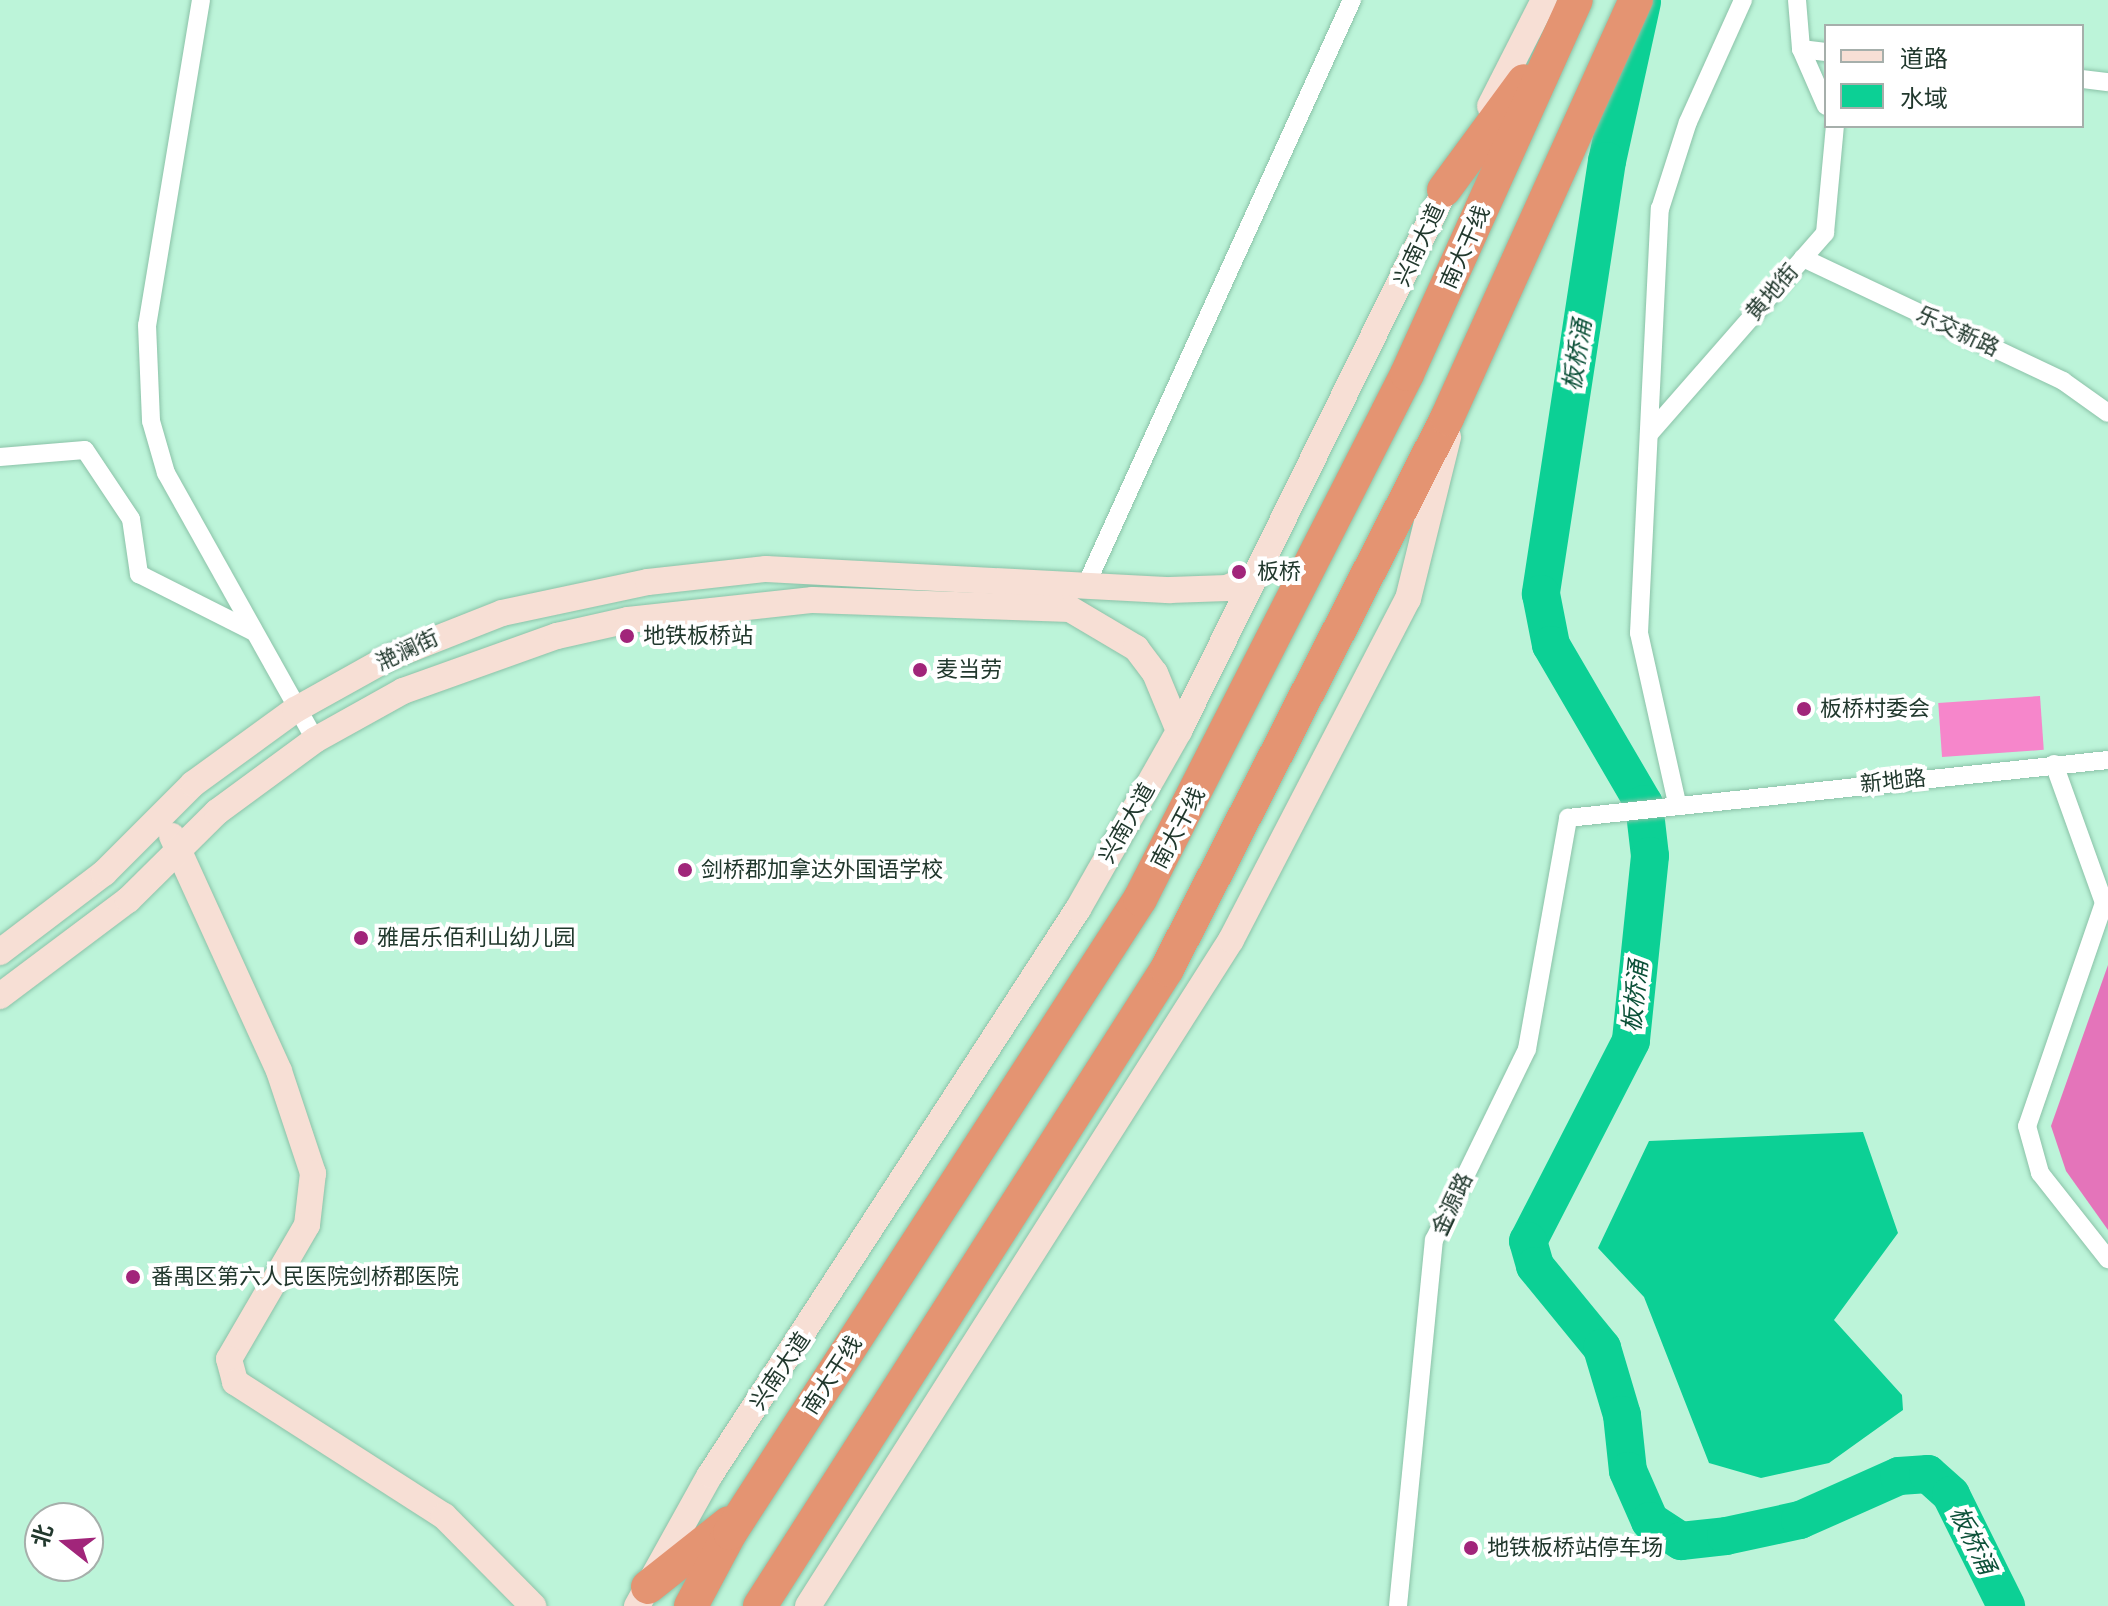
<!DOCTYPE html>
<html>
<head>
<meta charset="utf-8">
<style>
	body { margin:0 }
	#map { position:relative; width:2108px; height:1606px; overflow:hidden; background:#bcf4d9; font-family:"DM Sans","Noto Sans SC",sans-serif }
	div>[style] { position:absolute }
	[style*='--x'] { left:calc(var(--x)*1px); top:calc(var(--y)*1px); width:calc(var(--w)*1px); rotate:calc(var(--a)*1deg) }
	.green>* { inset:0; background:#f686cb; transform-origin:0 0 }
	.forest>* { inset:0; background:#e474ba }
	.water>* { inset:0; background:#0cd095 }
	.river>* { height:38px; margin:-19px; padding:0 19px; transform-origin:19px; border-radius:19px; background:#0cd095 }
	.roads { filter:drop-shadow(0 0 2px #8bc2a8) drop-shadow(0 0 2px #8bc2a8) }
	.street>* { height:18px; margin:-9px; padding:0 9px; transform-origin:9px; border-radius:9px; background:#fff }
	.secondary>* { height:26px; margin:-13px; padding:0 13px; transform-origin:13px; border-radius:13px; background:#f7dfd5 }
	.highway>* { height:34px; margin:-17px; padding:0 17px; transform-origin:17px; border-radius:17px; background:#e49472 }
	.dots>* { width:22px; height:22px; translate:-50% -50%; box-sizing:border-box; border:4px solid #fff; border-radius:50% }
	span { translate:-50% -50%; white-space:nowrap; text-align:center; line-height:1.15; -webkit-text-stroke:8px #fff; paint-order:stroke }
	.street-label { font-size:22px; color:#21382d }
	.poi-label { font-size:22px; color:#21382d }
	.left { translate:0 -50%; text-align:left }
	.water-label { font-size:24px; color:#0d5139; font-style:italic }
	.legend { position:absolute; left:1824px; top:24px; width:260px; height:104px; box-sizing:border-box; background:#fff; border:2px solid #a6afab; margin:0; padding:10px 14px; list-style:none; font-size:24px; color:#21382d }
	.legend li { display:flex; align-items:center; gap:16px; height:40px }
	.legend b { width:40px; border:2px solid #a6afab }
	.north { position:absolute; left:24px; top:1502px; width:80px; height:80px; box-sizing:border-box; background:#fff; border:2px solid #a6afab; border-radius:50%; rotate:287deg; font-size:22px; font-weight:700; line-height:32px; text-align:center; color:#21382d }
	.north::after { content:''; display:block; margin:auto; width:28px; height:36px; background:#a1257a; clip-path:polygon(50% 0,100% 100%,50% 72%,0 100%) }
</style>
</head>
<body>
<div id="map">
	<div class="green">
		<i style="left:2040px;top:696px;width:54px;height:102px;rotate:86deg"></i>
	</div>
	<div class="forest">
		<i style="clip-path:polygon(2108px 965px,2108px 1230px,2066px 1171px,2051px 1126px)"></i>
	</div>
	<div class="water">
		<i style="clip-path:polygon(1863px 1132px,1898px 1233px,1834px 1320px,1902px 1395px,1903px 1410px,1829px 1463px,1761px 1478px,1709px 1463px,1644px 1297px,1598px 1248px,1649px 1141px)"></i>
	</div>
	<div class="river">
		<i style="--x:1642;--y:2;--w:163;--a:102.4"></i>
		<i style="--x:1607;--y:161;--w:438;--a:98.7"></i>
		<i style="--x:1541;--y:594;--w:52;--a:78.9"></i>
		<i style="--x:1551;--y:645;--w:184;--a:59.7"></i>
		<i style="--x:1644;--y:804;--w:52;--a:83.4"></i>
		<i style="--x:1650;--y:856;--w:186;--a:95.9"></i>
		<i style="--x:1631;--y:1041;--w:225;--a:117.2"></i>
		<i style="--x:1528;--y:1241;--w:26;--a:74"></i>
		<i style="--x:1535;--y:1266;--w:106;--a:50.7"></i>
		<i style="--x:1602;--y:1348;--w:70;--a:73.4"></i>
		<i style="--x:1622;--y:1415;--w:56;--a:83.9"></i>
		<i style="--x:1628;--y:1471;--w:55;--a:66.3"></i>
		<i style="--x:1650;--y:1521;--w:37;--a:33"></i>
		<i style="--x:1681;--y:1541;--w:45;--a:-6.3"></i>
		<i style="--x:1726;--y:1536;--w:76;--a:-12.2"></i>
		<i style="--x:1800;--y:1520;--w:108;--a:-24"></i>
		<i style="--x:1899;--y:1476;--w:29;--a:-4"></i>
		<i style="--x:1928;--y:1474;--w:31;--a:42"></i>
		<i style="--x:1951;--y:1495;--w:124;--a:63.6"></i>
	</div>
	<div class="roads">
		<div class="street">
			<i style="--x:201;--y:0;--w:329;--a:99.4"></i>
			<i style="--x:147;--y:325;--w:96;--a:87.6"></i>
			<i style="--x:151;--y:421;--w:54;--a:73.9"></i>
			<i style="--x:166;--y:473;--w:306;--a:60.8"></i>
			<i style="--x:1797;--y:0;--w:49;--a:85.3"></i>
			<i style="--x:1801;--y:49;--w:62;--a:66.3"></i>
			<i style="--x:1801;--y:49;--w:25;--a:7"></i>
			<i style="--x:2082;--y:79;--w:26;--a:7"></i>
			<i style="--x:1803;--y:258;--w:288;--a:25.3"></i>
			<i style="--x:2063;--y:381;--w:55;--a:35.4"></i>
			<i style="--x:1650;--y:433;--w:266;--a:-48.8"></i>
			<i style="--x:1825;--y:233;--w:107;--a:-84.7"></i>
			<i style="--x:0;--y:457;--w:85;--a:-4.7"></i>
			<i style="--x:85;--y:450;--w:83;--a:56.3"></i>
			<i style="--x:131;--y:519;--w:56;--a:81.7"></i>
			<i style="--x:139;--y:574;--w:127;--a:26.8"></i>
			<i style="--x:1086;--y:585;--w:643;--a:-65.55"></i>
			<i style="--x:2054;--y:764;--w:148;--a:70.2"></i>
			<i style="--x:2104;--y:903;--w:236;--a:109"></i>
			<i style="--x:2027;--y:1126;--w:49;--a:74.5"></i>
			<i style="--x:2040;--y:1173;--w:110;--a:51.7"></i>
			<i style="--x:1677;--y:803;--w:174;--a:-102.6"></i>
			<i style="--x:1639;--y:633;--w:425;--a:-87.2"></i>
			<i style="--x:1660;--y:209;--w:91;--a:-72.2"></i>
			<i style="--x:1688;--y:122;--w:134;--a:-65.7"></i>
			<i style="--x:1398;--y:1606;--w:368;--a:-84.4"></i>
			<i style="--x:1434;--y:1240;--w:212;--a:-64"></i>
			<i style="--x:1527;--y:1049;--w:235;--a:-79.9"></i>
			<i style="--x:1568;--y:818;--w:543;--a:-6.13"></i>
		</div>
		<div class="secondary">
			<i style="--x:1490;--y:106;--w:119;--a:-63"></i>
			<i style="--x:172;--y:836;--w:258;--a:65.5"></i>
			<i style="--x:279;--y:1071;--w:108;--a:71.6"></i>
			<i style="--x:313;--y:1173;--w:52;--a:96.6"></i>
			<i style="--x:307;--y:1225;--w:155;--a:120.2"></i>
			<i style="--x:229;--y:1359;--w:24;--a:75"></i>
			<i style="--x:235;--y:1382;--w:248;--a:32.7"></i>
			<i style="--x:444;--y:1516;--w:127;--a:45.3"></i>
			<i style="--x:0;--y:952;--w:131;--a:-37.2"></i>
			<i style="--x:104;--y:873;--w:126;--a:-45"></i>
			<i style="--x:193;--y:784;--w:126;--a:-36"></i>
			<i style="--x:295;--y:710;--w:107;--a:-29.2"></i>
			<i style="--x:388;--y:658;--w:123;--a:-21.5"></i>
			<i style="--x:502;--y:613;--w:149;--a:-12"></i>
			<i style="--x:648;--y:582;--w:119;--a:-6.3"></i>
			<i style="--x:766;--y:569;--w:405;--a:3"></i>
			<i style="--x:1170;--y:590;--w:57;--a:-2"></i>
			<i style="--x:1227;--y:588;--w:35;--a:-24"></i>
			<i style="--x:0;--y:996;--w:160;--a:-36.9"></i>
			<i style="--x:128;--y:900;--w:125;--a:-44.7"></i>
			<i style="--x:217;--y:812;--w:122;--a:-36.3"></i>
			<i style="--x:315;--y:740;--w:101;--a:-29.1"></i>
			<i style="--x:403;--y:691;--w:164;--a:-19.7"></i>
			<i style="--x:557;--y:636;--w:73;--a:-12.7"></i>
			<i style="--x:628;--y:620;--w:186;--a:-6.2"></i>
			<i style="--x:813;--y:600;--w:257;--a:2"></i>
			<i style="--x:1070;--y:609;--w:77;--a:30.6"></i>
			<i style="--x:1136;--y:648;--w:31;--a:53"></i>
			<i style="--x:1155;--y:673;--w:63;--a:67.5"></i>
			<i style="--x:637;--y:1606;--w:150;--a:-60.9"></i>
			<i style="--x:710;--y:1475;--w:675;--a:-56.97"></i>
			<i style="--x:1078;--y:909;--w:205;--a:-60.4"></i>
			<i style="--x:1179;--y:731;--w:619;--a:-63.81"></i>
			<i style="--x:808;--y:1606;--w:789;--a:-57.58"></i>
			<i style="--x:1231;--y:940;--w:384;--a:-62.6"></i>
			<i style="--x:1408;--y:599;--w:167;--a:-76.1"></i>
		</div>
		<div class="highway">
			<i style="--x:1444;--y:190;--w:135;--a:-53.7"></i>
			<i style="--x:648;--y:1587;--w:103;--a:-38.3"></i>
			<i style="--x:691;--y:1606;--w:83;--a:-61.9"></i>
			<i style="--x:730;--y:1533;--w:755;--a:-57.11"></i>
			<i style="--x:1140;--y:899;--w:589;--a:-63.04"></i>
			<i style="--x:1407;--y:374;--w:410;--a:-65.7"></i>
			<i style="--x:760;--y:1606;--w:756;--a:-57.42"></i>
			<i style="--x:1167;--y:969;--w:618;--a:-63.06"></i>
			<i style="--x:1447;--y:418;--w:459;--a:-65.7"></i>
		</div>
	</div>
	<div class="dots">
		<i style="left:1239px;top:572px;background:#a1257a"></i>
		<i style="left:627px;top:636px;background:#a1257a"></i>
		<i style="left:920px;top:670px;background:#a1257a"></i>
		<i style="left:1804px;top:709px;background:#a1257a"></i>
		<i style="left:685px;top:870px;background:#a1257a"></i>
		<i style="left:361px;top:938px;background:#a1257a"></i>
		<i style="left:133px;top:1277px;background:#a1257a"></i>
		<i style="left:1471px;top:1548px;background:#a1257a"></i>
	</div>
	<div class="street-label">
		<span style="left:1419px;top:245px;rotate:-65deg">兴南大道</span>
		<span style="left:1465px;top:247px;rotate:-66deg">南大干线</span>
		<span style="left:1772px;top:292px;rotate:-49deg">黄地街</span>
		<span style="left:1958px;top:331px;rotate:25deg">乐交新路</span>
		<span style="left:407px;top:650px;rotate:-25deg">滟澜街</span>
		<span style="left:1893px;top:781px;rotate:-6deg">新地路</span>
		<span style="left:1127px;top:823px;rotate:-60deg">兴南大道</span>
		<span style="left:1178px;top:828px;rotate:-62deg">南大干线</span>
		<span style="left:1452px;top:1204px;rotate:-65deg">金源路</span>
		<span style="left:780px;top:1371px;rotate:-56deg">兴南大道</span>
		<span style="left:832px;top:1375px;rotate:-57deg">南大干线</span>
	</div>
	<div class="poi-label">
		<span class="left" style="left:1257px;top:572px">板桥</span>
		<span class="left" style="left:643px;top:636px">地铁板桥站</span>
		<span class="left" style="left:936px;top:670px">麦当劳</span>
		<span class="left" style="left:1820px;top:709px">板桥村委会</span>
		<span class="left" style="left:701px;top:870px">剑桥郡加拿达外国语学校</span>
		<span class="left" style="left:377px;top:938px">雅居乐佰利山幼儿园</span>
		<span class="left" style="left:151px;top:1277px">番禺区第六人民医院剑桥郡医院</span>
		<span class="left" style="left:1487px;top:1548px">地铁板桥站停车场</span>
	</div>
	<div class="water-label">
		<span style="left:1577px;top:355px;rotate:-81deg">板桥涌</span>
		<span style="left:1635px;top:996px;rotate:-84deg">板桥涌</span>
		<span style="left:1973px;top:1540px;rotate:64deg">板桥涌</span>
	</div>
	<ul class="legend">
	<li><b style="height:10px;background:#f7dfd5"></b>道路</li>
	<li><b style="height:22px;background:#0cd095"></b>水域</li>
	</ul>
	<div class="north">北</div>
</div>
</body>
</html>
